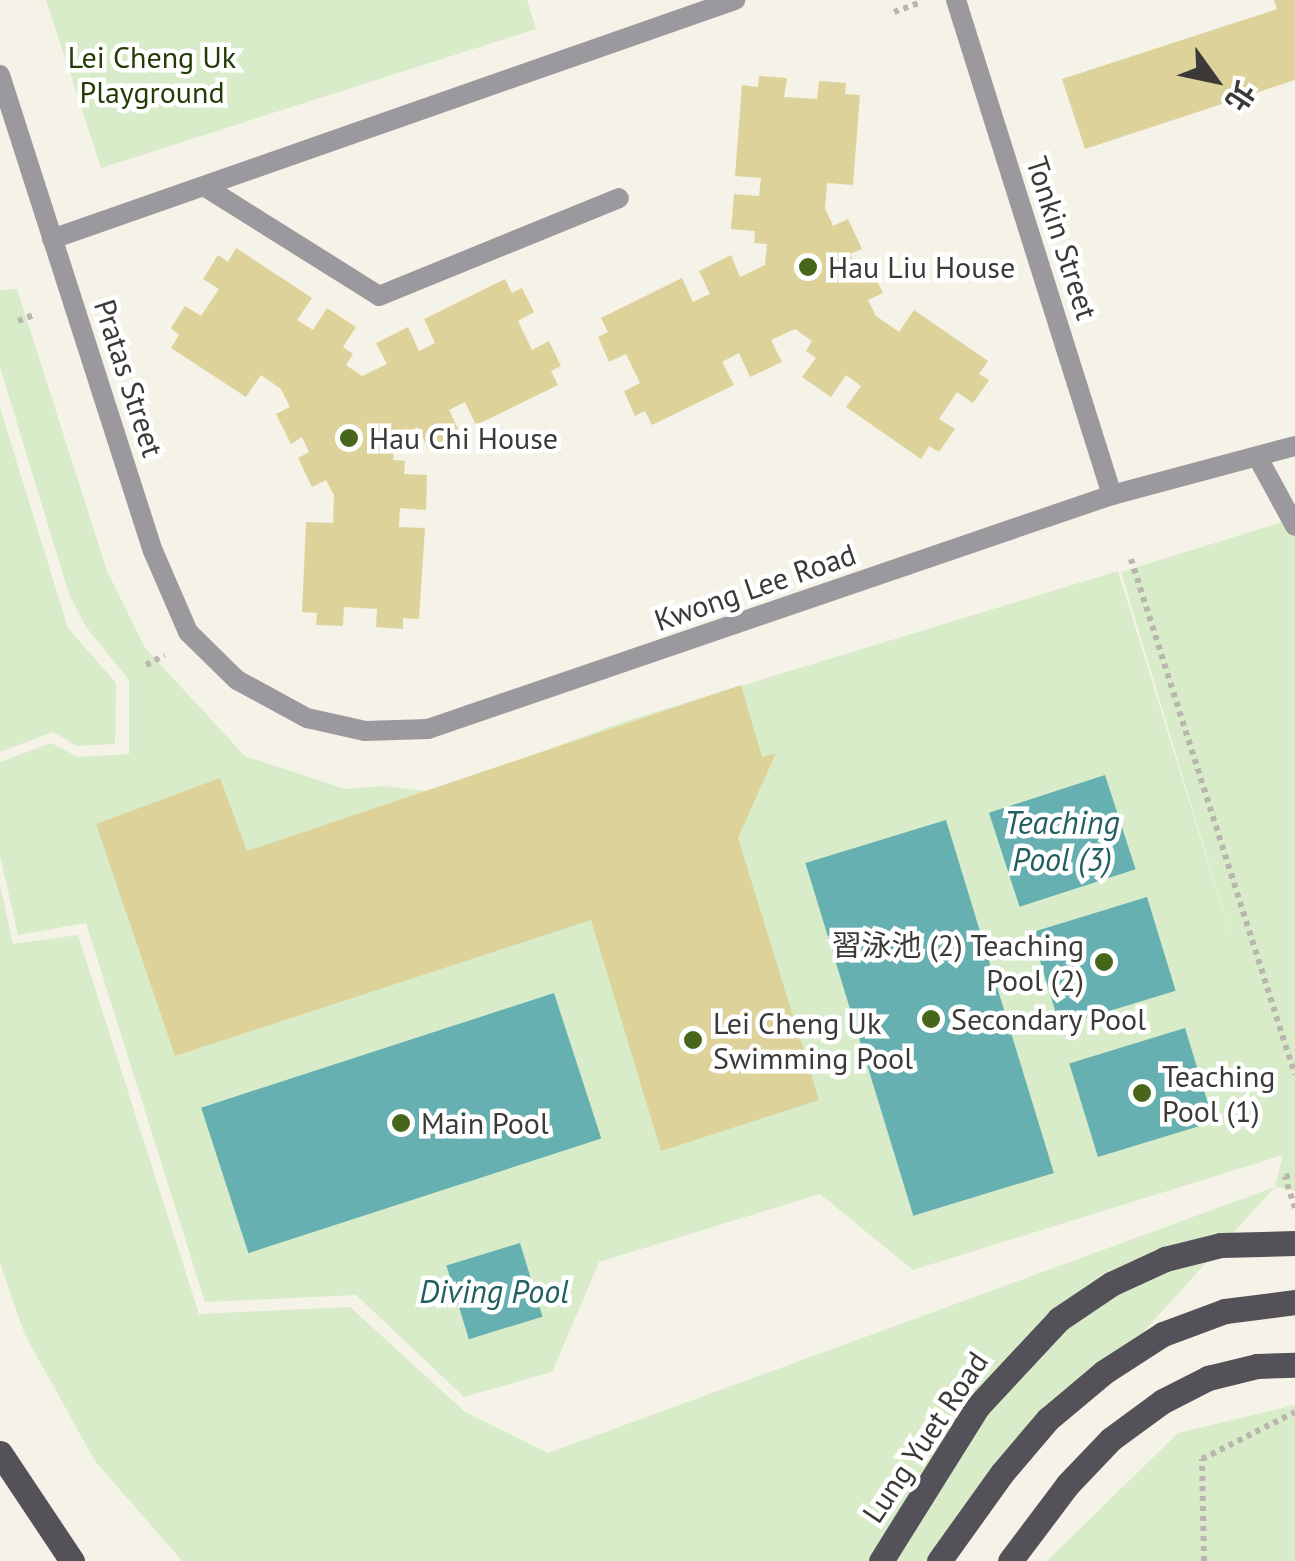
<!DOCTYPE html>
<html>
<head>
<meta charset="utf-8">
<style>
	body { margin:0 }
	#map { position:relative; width:1295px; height:1561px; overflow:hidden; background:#f5f2e8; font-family:"PT Sans","Noto Sans TC",sans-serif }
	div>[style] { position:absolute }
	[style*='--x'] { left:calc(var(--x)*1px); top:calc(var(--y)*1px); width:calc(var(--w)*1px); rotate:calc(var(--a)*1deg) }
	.green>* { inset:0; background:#d8ecc9 }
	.water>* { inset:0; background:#67b0b1; transform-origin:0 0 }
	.building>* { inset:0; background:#ded29b }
	.path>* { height:6px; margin-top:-3px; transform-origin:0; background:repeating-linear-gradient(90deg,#b8b6ae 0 5px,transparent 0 10px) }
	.service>* { height:20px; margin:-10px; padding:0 10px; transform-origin:10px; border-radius:10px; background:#9b999d }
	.minor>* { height:20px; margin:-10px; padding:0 10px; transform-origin:10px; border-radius:10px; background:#9b999d }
	.primary>* { height:25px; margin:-12.5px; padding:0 12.5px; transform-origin:12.5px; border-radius:12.5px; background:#545158 }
	.dots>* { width:28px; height:28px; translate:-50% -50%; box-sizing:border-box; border:5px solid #fff; border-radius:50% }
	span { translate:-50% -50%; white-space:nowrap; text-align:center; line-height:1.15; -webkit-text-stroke:9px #fff; paint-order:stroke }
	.park-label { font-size:30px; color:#233b05 }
	.street-label { font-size:30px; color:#3b3a36 }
	.poi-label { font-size:30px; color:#3b3a36 }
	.left { translate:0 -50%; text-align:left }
	.right { translate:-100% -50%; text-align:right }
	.water-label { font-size:32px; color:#225f60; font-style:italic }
	.north { position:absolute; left:1165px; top:30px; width:100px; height:100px; -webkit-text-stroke:8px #fff; paint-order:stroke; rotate:123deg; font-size:28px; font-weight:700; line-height:40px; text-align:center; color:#3b3a36 }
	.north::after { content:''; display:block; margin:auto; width:35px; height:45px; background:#3b3a36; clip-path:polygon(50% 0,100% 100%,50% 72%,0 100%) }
</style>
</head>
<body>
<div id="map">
	<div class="green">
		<i style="clip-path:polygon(46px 0,527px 0,536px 29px,101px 168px)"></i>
		<i style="clip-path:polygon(17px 289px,107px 571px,145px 648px,245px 756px,345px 789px,384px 786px,433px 792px,623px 722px,1118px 571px,1241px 970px,1121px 572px,1295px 518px,1295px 1191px,1275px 1187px,935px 1561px,182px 1561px,95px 1461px,25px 1335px,0 1263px,0 885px,13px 944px,78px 935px,199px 1314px,350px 1307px,465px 1412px,548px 1453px,1275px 1187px,1283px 1155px,913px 1270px,820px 1194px,599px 1262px,552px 1372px,464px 1397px,356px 1295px,205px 1302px,86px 923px,18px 935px,0 856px,0 762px,51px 743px,78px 757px,129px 754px,129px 680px,86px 627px,69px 594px,0 367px,0 290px)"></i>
		<i style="clip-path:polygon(0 408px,68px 628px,116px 683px,115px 744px,77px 746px,53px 732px,0 752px)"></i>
		<i style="clip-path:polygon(1295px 1405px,1295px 1561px,1047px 1561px,1178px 1433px)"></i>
	</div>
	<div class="water">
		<i style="left:1105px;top:775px;width:99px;height:122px;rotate:72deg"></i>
		<i style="left:946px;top:820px;width:369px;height:147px;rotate:73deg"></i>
		<i style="left:1147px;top:897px;width:98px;height:121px;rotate:73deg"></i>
		<i style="left:554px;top:993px;width:153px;height:371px;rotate:72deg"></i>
		<i style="left:1185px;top:1028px;width:98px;height:121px;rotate:73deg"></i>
		<i style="left:520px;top:1243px;width:77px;height:77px;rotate:73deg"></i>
	</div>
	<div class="building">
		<i style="clip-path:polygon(1274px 0,1295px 0,1295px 80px,1085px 149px,1062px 79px,1277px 9px)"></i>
		<i style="clip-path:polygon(759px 76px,787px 78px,784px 97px,817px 99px,819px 81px,846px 83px,845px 94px,860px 95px,853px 185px,827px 183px,825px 208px,833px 226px,848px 219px,862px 249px,850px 254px,858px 269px,869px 264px,883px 293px,868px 300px,876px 316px,899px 332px,914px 310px,988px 361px,979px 374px,989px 380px,973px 403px,957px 392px,939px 419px,955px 429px,939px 452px,929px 446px,921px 459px,846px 407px,861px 386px,846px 375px,831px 397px,802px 377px,816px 358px,806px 351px,812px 341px,795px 329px,771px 340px,782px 362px,750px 377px,739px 353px,722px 362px,734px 385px,652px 425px,645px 411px,635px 416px,624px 391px,640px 383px,626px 354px,609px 362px,598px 337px,608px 332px,601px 318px,682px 278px,693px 302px,710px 294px,699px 271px,731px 255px,740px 277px,765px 265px,767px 244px,754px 243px,755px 231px,731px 229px,734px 194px,759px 196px,761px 178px,735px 176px,742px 85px,758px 87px)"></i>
		<i style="clip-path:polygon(236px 248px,312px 298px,297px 320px,313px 330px,327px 308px,356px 327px,343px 347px,353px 354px,346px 365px,362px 376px,387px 364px,376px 343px,408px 327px,419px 351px,435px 343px,424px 319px,505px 279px,512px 293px,522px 288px,534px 312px,518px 321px,532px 350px,549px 341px,561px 366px,551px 371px,558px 385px,476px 425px,465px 402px,449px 410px,460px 433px,428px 449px,418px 427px,395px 439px,393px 460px,405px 461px,404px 474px,427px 475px,426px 510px,400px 508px,399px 527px,425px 528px,419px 619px,403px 618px,403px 629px,376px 627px,377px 609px,344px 607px,343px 626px,316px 625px,317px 613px,302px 612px,306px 522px,333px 523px,334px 495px,326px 480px,312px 487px,298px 458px,309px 452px,302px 437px,291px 444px,276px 414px,290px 407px,281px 389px,261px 375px,246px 397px,171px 348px,179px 335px,171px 328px,185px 306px,201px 316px,219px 289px,203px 279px,218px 255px,228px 262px)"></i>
		<i style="clip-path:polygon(741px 685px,762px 757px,776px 753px,738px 838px,819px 1100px,661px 1151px,591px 920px,175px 1056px,96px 824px,220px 778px,247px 851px)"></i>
	</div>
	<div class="path">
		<i style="--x:894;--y:12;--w:30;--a:-20"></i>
		<i style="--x:18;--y:321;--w:17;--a:-21"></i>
		<i style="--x:1131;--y:559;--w:541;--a:72.37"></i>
		<i style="--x:146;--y:665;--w:21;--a:-28"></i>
		<i style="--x:1295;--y:1208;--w:33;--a:-108"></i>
		<i style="--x:1285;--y:1177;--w:10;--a:-17"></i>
		<i style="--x:1204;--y:1561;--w:102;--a:-91.1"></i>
		<i style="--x:1202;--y:1459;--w:104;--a:-26.8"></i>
	</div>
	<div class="service">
		<i style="--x:207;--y:188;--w:203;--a:32.1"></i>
		<i style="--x:379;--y:296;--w:259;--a:-22.2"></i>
		<i style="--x:52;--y:239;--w:724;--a:-19.29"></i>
		<i style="--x:1258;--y:458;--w:77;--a:61.4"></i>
	</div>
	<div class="minor">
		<i style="--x:956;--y:0;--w:519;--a:72.51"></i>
		<i style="--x:0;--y:75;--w:500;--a:72.2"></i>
		<i style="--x:153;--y:551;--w:88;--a:66.6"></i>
		<i style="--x:188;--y:632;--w:69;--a:44.4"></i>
		<i style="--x:237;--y:680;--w:80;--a:28.5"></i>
		<i style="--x:307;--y:718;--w:59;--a:12.6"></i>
		<i style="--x:365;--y:731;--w:63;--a:-1.8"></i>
		<i style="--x:428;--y:729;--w:723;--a:-18.89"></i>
		<i style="--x:1112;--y:495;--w:189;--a:-15"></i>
	</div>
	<div class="primary">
		<i style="--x:0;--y:1453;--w:130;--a:56.3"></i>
		<i style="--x:881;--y:1561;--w:183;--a:-58"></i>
		<i style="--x:978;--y:1406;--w:119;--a:-47"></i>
		<i style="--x:1059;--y:1319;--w:63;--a:-33.9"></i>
		<i style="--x:1111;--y:1284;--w:60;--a:-24.8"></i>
		<i style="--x:1165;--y:1259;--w:58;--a:-14"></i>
		<i style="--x:1221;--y:1245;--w:74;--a:-1.5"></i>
		<i style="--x:939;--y:1561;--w:108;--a:-54.4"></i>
		<i style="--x:1002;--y:1473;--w:71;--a:-49.6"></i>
		<i style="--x:1048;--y:1419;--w:73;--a:-40"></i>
		<i style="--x:1104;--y:1372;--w:70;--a:-32.8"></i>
		<i style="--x:1163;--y:1334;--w:66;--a:-20.4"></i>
		<i style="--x:1225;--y:1311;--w:71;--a:-7.3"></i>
		<i style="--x:1010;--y:1561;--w:96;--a:-53"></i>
		<i style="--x:1068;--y:1484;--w:62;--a:-46.3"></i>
		<i style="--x:1111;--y:1439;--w:64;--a:-36.2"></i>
		<i style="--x:1163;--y:1401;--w:51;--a:-27.1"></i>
		<i style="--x:1208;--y:1378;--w:50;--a:-13.8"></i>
		<i style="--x:1257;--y:1366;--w:38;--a:-2"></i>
	</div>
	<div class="dots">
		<i style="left:808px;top:267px;background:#48661a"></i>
		<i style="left:349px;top:438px;background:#48661a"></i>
		<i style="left:1104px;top:962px;background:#48661a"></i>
		<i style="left:931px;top:1019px;background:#48661a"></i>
		<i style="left:693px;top:1040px;background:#48661a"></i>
		<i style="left:1142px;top:1093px;background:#48661a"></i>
		<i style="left:401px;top:1123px;background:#48661a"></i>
	</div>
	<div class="park-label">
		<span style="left:152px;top:74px">Lei Cheng Uk<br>Playground</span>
	</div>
	<div class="street-label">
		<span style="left:1062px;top:238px;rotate:72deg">Tonkin Street</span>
		<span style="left:129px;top:378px;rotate:72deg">Pratas Street</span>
		<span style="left:755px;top:587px;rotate:-19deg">Kwong Lee Road</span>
		<span style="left:925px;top:1437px;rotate:-56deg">Lung Yuet Road</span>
	</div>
	<div class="poi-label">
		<span class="left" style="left:828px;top:267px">Hau Liu House</span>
		<span class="left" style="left:369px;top:438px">Hau Chi House</span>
		<span class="right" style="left:1084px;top:962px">習泳池 (2) Teaching<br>Pool (2)</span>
		<span class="left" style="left:951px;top:1019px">Secondary Pool</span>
		<span class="left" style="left:713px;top:1040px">Lei Cheng Uk<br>Swimming Pool</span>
		<span class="left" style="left:1162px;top:1093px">Teaching<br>Pool (1)</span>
		<span class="left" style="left:421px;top:1123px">Main Pool</span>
	</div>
	<div class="water-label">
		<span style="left:1062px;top:841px">Teaching<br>Pool (3)</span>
		<span style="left:494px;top:1291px">Diving Pool</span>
	</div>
	<div class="north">北</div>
</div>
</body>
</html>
